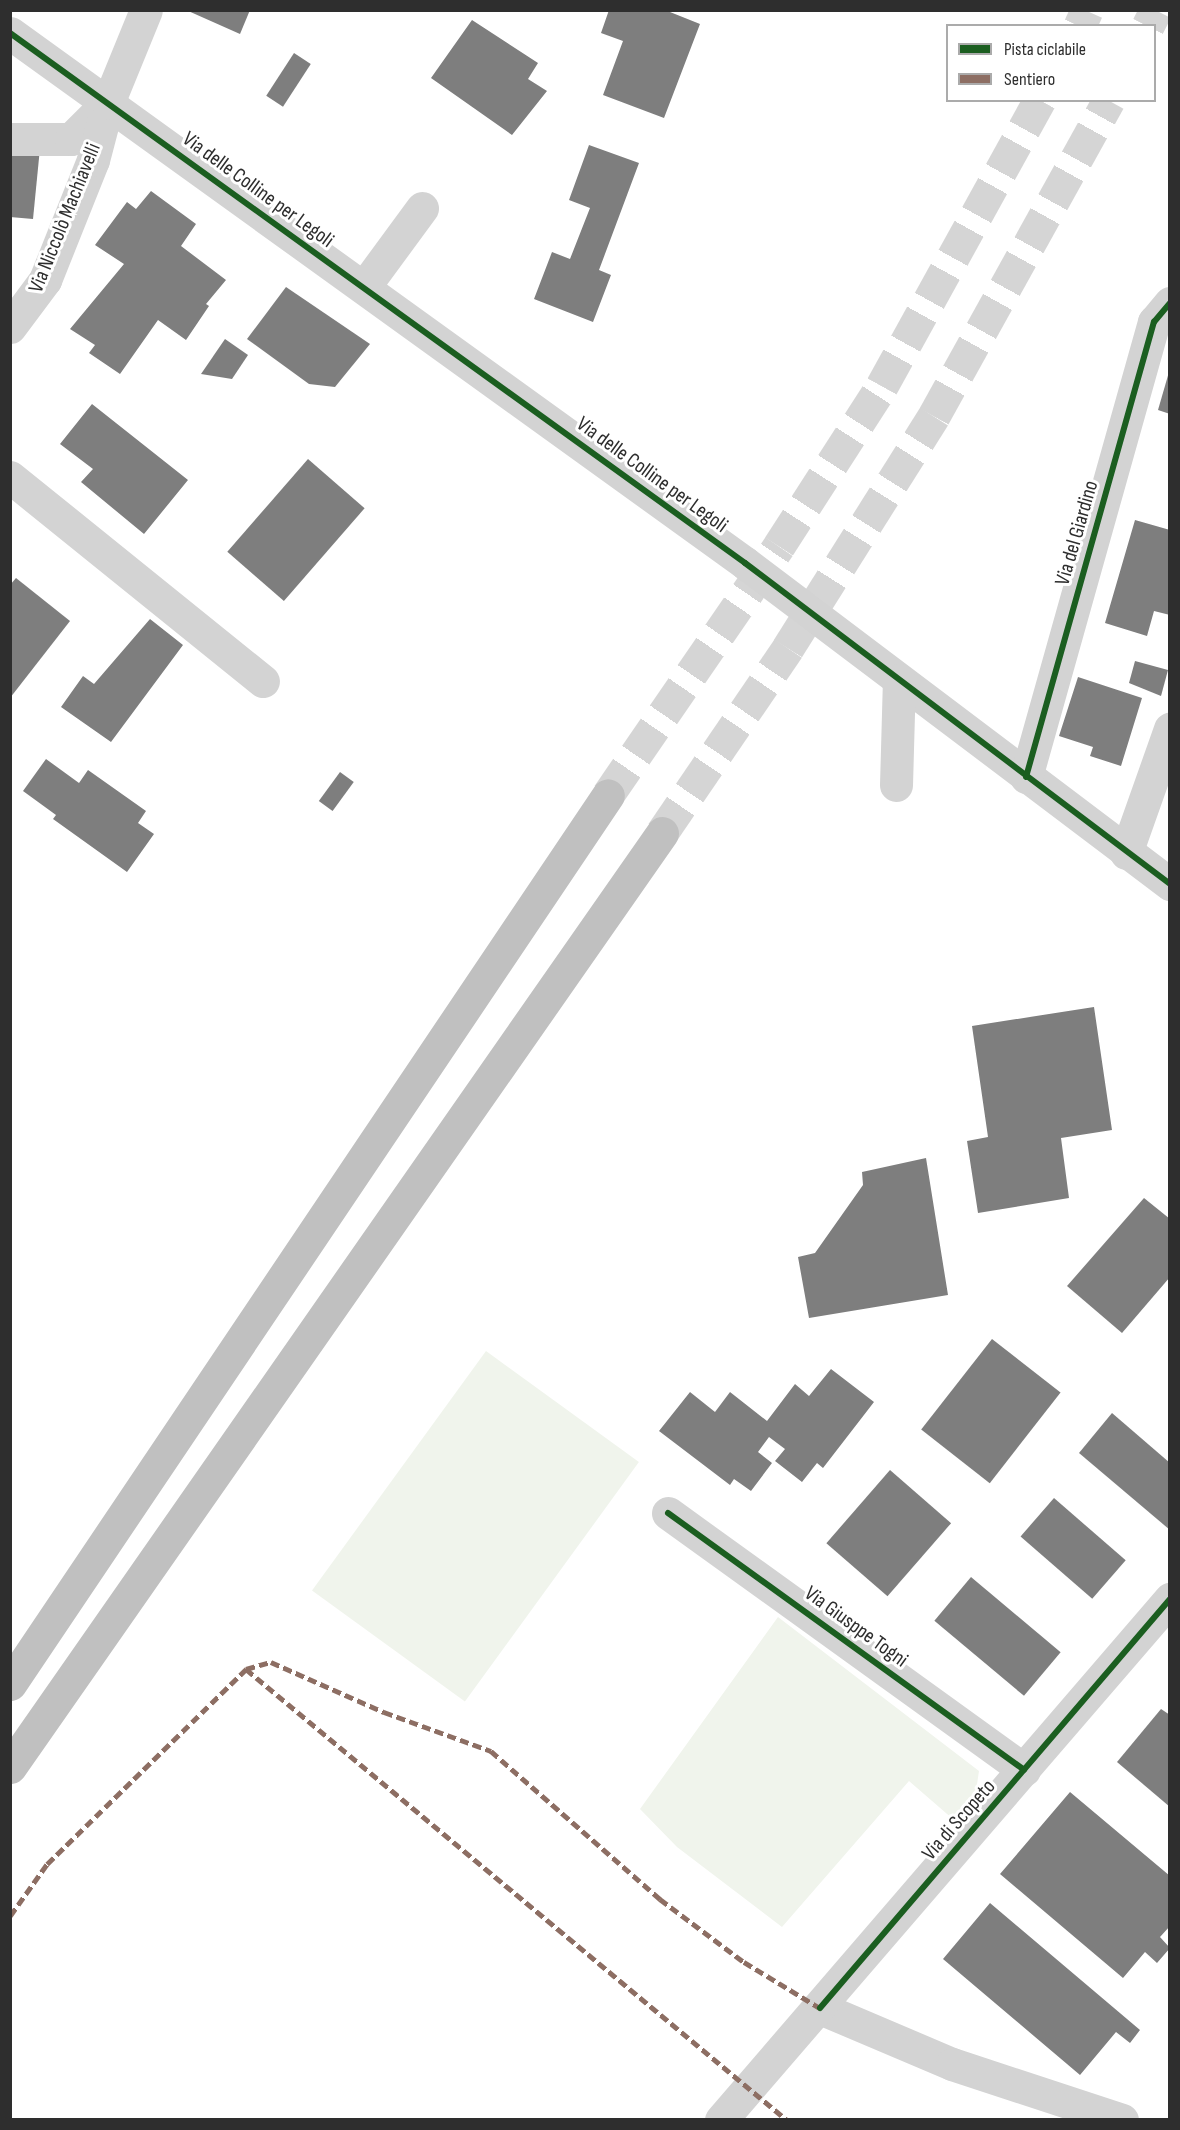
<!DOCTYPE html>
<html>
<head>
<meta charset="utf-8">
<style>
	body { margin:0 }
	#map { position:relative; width:1180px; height:2130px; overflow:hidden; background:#fff; font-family:"Sofia Sans Condensed",sans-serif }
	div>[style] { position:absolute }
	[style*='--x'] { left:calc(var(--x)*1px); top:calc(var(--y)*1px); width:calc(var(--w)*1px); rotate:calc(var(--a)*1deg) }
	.green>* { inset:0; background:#f0f4ec; transform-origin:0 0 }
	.building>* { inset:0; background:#7e7e7e; transform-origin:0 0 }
	.highway-tunnel>* { height:33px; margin-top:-16.5px; transform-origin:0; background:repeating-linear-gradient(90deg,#d5d5d5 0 33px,transparent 0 49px) }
	.minor>* { height:33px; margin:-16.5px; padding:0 16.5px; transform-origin:16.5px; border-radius:16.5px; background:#d3d3d3 }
	.highway>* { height:33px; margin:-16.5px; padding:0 16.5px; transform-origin:16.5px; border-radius:16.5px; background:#c0c0c0 }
	.quiet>* { height:4.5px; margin-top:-2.25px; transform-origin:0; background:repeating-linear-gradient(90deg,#8d6e63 0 9px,transparent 0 13.5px) }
	.cycleway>* { height:6px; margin:-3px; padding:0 3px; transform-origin:3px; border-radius:3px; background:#1b5e20 }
	span { translate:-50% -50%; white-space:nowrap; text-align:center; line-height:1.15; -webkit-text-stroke:6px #fff; paint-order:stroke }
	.street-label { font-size:21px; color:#2e2e2e }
	.frame { position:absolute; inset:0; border:12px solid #2e2e2e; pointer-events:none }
	.legend { position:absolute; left:946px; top:24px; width:210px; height:78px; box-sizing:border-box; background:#fff; border:2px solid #ababab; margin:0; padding:8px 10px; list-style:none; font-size:18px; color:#2e2e2e }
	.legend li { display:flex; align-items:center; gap:12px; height:30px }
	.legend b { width:30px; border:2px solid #ababab }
</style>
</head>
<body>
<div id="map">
	<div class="green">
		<i style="left:486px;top:1351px;width:189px;height:296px;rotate:36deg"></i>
		<i style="clip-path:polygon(778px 1617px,979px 1771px,976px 1791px,954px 1820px,909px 1781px,782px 1927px,677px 1847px,640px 1809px)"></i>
	</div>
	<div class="building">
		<i style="clip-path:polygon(186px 10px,250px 10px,240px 34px)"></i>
		<i style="clip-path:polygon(609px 10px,665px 10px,700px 24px,664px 118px,603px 95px,623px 41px,601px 33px)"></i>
		<i style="clip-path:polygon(472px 20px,538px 63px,528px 79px,547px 91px,512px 135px,431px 78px)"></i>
		<i style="left:294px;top:53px;width:20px;height:51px;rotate:33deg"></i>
		<i style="clip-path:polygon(589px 145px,639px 163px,599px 270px,611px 275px,593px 322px,534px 299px,552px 252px,570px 259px,590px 208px,569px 200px)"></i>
		<i style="clip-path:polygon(10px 148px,40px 148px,33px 219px,10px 217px)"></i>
		<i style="clip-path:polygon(151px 191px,196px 224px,181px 246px,226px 280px,206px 304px,209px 306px,186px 340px,158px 320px,120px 374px,89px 353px,95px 345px,70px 329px,124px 264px,95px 245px,127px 202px,136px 209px)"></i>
		<i style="clip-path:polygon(286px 287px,370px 344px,335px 387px,309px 384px,247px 339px)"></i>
		<i style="clip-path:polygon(225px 339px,248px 355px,232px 379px,201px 374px)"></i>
		<i style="clip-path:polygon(1169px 372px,1170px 372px,1170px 414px,1158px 410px)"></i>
		<i style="clip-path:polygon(92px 404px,188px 480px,144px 534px,81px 482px,93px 469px,60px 444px)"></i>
		<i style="left:308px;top:459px;width:75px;height:123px;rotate:41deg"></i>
		<i style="clip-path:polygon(1135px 520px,1170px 530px,1170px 615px,1154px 611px,1147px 636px,1105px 623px)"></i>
		<i style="clip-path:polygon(16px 578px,70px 621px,10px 698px,10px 585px)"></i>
		<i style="clip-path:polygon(150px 619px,183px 645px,111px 742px,61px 707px,83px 676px,94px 684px)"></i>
		<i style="clip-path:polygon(1135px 661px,1168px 670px,1161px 696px,1129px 683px)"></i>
		<i style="clip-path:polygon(1078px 677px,1142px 698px,1121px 766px,1090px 756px,1093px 747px,1059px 736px)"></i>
		<i style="clip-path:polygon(46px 759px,79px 783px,88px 770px,146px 811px,138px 823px,154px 834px,127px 872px,53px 819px,56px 815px,23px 791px)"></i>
		<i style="left:340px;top:772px;width:17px;height:36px;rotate:36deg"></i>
		<i style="clip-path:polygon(1094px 1007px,1112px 1130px,1061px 1138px,1069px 1198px,978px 1213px,967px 1141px,988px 1137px,972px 1026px)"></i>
		<i style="clip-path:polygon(926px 1158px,948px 1295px,809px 1318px,798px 1257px,815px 1253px,863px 1185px,862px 1172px)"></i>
		<i style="clip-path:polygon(1144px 1198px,1170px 1219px,1170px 1277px,1122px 1333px,1067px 1286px)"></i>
		<i style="left:992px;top:1339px;width:87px;height:115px;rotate:38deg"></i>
		<i style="clip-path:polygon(831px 1369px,874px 1402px,823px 1468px,817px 1463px,802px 1482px,775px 1461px,785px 1449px,769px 1437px,758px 1452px,772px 1463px,751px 1491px,734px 1479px,730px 1485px,659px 1431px,690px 1392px,715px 1412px,730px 1392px,767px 1421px,795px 1384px,809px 1396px)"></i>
		<i style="clip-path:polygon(1112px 1413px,1170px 1463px,1170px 1530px,1079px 1453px)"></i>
		<i style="left:890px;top:1470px;width:81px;height:97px;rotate:41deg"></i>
		<i style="left:1054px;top:1498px;width:95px;height:51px;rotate:41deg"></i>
		<i style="left:971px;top:1577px;width:117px;height:57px;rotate:40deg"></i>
		<i style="clip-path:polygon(1161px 1709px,1170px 1715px,1170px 1807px,1117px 1762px)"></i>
		<i style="clip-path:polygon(1070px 1792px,1170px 1876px,1170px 1926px,1160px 1937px,1170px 1948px,1157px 1963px,1145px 1952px,1123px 1978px,1000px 1874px)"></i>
		<i style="clip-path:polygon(990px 1903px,1140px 2030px,1130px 2043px,1116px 2032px,1080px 2075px,943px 1959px)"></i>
	</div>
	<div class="highway-tunnel">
		<i style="--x:1080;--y:26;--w:17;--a:-66"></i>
		<i style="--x:1148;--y:26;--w:18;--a:-63"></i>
		<i style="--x:608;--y:795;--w:302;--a:-55.5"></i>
		<i style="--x:779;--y:546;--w:190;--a:-57.2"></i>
		<i style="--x:882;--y:386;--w:327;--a:-61.1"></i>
		<i style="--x:662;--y:833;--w:224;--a:-55.7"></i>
		<i style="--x:788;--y:648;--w:274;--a:-57.8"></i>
		<i style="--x:934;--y:416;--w:361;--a:-61"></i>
	</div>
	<div class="minor">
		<i style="--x:10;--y:33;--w:906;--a:35.79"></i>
		<i style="--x:745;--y:563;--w:533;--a:37.06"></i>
		<i style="--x:10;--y:139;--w:61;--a:0"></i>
		<i style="--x:71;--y:139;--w:49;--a:-45"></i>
		<i style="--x:364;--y:287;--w:98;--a:-53.7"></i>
		<i style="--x:10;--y:327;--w:59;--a:-53.3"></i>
		<i style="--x:45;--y:280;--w:129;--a:-68.2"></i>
		<i style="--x:93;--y:160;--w:59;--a:-75.3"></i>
		<i style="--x:108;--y:103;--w:100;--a:-67.8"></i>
		<i style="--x:10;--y:477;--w:325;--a:38.9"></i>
		<i style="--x:1026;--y:777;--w:473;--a:-74.3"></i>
		<i style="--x:1154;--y:322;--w:25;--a:-50"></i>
		<i style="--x:896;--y:785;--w:105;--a:-88.4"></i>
		<i style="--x:1126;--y:853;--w:132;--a:-70.5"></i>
		<i style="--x:668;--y:1513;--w:439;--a:35.8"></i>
		<i style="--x:820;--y:2008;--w:143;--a:23"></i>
		<i style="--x:952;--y:2064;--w:179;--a:18.2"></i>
		<i style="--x:721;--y:2120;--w:688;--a:-49.25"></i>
	</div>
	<div class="highway">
		<i style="--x:10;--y:1684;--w:1071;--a:-56.07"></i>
		<i style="--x:10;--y:1767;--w:1139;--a:-55.08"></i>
	</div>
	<div class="quiet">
		<i style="--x:246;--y:1669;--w:704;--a:39.82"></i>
		<i style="--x:10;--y:1916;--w:64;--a:-54.6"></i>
		<i style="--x:47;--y:1864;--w:279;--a:-44.4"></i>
		<i style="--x:246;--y:1669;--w:26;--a:-16"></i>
		<i style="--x:271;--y:1662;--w:124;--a:23.9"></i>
		<i style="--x:384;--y:1712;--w:114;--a:20"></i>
		<i style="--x:491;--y:1751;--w:225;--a:41.2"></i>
		<i style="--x:660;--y:1899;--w:105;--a:36.9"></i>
		<i style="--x:744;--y:1962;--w:89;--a:31.2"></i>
	</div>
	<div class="cycleway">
		<i style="--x:10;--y:33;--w:906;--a:35.79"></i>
		<i style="--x:745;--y:563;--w:533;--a:37.06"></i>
		<i style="--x:1026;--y:777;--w:473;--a:-74.3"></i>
		<i style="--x:1154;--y:322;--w:25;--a:-50"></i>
		<i style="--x:668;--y:1513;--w:439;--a:35.8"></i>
		<i style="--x:820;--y:2008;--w:538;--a:-49.44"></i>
	</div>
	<div class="street-label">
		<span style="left:258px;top:190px;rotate:36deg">Via delle Colline per Legoli</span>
		<span style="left:65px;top:218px;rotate:-68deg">Via Niccolò Machiavelli</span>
		<span style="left:652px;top:475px;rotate:36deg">Via delle Colline per Legoli</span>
		<span style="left:1077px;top:533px;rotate:-74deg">Via del Giardino</span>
		<span style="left:856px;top:1627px;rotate:36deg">Via Giusppe Togni</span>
		<span style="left:959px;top:1820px;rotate:-49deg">Via di Scopeto</span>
	</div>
	<div class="frame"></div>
	<ul class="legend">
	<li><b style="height:8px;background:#1b5e20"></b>Pista ciclabile</li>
	<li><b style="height:8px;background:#8d6e63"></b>Sentiero</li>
	</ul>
</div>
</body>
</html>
